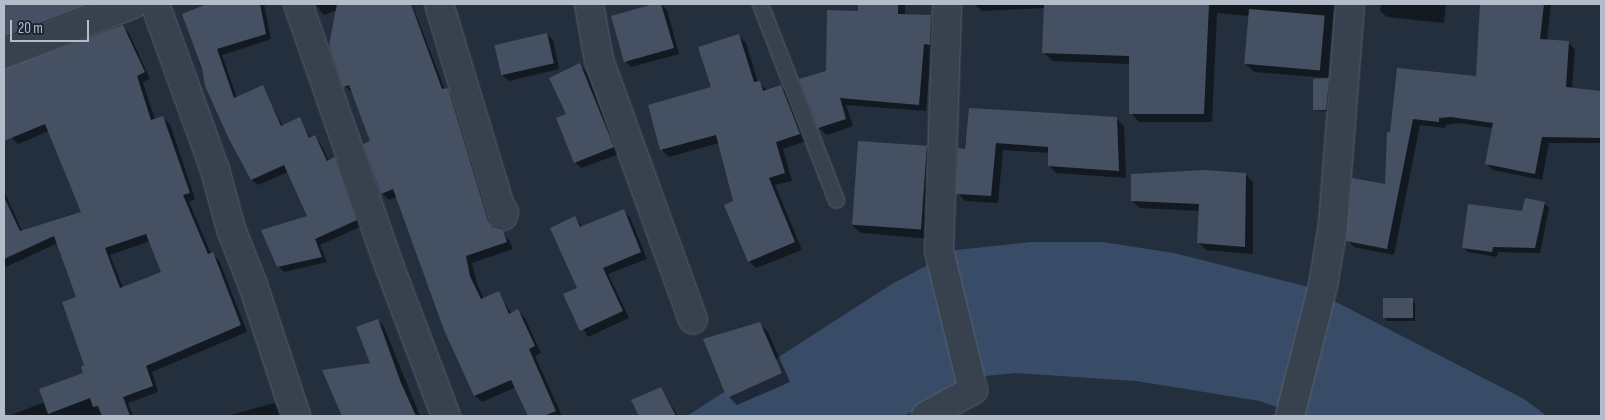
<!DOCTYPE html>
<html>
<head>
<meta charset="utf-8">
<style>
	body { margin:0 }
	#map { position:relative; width:1605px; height:420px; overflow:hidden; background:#242f3e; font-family:"Sofia Sans Condensed",sans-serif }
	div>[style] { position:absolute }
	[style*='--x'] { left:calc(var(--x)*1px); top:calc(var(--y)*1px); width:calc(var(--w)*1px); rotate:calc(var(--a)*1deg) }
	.water>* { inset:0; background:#394c67 }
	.shadow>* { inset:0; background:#0007 }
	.building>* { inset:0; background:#455162; transform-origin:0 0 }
	.roads { filter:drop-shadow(0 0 1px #565f6c) drop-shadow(0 0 1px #565f6c) }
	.lane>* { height:15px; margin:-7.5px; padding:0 7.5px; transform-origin:7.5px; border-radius:7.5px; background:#38414e }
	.street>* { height:28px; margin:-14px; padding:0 14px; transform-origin:14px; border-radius:14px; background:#38414e }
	span { translate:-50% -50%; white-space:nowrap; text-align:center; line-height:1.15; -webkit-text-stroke:4px #1d2633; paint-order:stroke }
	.frame { position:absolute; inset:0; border:5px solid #b4bcc9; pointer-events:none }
	.scale { position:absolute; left:10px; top:20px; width:79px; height:22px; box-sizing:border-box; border:2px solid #b4bcc9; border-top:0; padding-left:6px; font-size:15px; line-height:18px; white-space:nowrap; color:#b4bcc9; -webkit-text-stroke:4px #1d2633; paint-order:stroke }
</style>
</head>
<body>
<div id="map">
	<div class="water">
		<i style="clip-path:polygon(1031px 242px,1102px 242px,1174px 253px,1305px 286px,1524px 399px,1547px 416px,1302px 416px,1260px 401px,1136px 381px,1015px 373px,985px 376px,956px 387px,904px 416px,687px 416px,892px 284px,956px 250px)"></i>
	</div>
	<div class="shadow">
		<i style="clip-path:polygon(4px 4px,113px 4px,4px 47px)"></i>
		<i style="clip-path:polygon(210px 4px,264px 4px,271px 39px,222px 55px,237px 98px,262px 87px,283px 126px,299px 119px,311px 138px,314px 137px,320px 143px,329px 161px,334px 158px,340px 164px,362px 226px,320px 245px,327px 262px,284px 272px,278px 266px,309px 217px,288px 172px,258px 185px,252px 180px,207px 86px,183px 15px)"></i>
		<i style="clip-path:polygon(315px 4px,412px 4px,445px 90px,455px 97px,495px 229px,509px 240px,513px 249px,472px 263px,477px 284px,484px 299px,498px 293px,512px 314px,518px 311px,525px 318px,541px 353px,535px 356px,562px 416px,529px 416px,516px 387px,482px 402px,475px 396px,397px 197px,389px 200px,382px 193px,372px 141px,353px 93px,345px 86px,337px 10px,324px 15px)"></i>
		<i style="clip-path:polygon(661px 4px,667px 10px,679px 54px,631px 67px,625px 61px,612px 17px)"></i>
		<i style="clip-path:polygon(860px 4px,905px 4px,905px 15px,930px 16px,938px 23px,937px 51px,931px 51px,926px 111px,846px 105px,853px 126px,827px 135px,819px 128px,827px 71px,859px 12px)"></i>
		<i style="clip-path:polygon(974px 4px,1345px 4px,1343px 9px,1334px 9px,1328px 79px,1331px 83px,1329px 112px,1314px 110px,1327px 78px,1254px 72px,1246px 64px,1250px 16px,1217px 13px,1212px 122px,1139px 122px,1131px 113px,1130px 64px,1052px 61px,1044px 52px,1045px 8px,982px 11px)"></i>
		<i style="clip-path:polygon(1381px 4px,1446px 4px,1444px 23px,1387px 17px,1380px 11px)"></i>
		<i style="clip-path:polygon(1483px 4px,1551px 4px,1547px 41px,1568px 42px,1575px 49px,1572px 89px,1601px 92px,1601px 143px,1549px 143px,1542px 180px,1493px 170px,1486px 163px,1493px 128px,1459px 123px,1446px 125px,1445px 128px,1420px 125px,1394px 255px,1354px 247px,1348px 240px,1386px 185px,1392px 133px,1477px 77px)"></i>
		<i style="clip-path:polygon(evenodd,122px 26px,129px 33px,150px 79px,143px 82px,155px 120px,163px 118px,170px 124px,195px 199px,189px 202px,211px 254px,219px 260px,247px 332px,152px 372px,158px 392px,128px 403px,133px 416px,8px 416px,45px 402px,84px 374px,86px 366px,78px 298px,58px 243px,6px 267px,4px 265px,4px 191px,22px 231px,83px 212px,49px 131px,18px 144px,12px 138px,4px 118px,4px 70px,122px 26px,150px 241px,163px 273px,123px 288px,110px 255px,150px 241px)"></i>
		<i style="clip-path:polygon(547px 34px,553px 40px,559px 69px,509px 81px,502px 75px,496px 46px)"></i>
		<i style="clip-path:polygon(738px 35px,746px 43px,758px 82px,768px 91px,781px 87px,788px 94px,807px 141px,783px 149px,792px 181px,775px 185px,802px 250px,756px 268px,749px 261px,719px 143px,669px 157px,662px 150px,649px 106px,712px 87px)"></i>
		<i style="clip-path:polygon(579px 65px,586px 71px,619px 154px,581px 168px,575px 162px)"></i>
		<i style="clip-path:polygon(970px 109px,1117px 119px,1124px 126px,1126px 178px,1056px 173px,1049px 165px,1049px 153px,1003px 150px,998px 203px,965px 201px,958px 193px)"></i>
		<i style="clip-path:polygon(926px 147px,935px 156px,932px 239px,861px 233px,852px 225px)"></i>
		<i style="clip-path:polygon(1245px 174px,1253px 182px,1253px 254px,1206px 250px,1198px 242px,1200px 211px,1140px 208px,1132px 201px)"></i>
		<i style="clip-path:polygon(1544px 203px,1549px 208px,1540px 253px,1498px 252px,1497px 257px,1468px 252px,1463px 247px)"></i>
		<i style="clip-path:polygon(624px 211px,630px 217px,647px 259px,608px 274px,629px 318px,588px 337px,565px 295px,579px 288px,575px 218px,583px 228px)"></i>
		<i style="clip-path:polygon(1412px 300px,1415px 303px,1415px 321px,1387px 321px,1384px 318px)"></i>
		<i style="clip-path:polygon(377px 320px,384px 327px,420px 416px,343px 416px,324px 371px,371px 364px)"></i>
		<i style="clip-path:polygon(759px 323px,768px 332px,790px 382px,737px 405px,729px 397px)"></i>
		<i style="clip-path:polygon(661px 388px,678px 416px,640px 416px,633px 400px)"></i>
		<i style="clip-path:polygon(274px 403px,285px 416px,227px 416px)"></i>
	</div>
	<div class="building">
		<i style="clip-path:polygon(4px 4px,90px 4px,4px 37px)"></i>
		<i style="clip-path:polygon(207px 4px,260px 4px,266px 34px,217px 49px,234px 98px,263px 85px,281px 126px,300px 117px,309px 138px,315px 135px,327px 161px,335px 157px,357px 220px,315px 239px,322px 257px,277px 267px,261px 230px,307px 216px,284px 165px,251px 180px,229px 139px,205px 86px,202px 69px,182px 14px)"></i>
		<i style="clip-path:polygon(337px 4px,411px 4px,442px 89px,448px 88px,488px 221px,493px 228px,503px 231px,507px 242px,466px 256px,470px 276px,481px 299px,499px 291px,509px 314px,518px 309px,535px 346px,529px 349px,556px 411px,544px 416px,528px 416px,511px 380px,474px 396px,444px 330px,393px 189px,381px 194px,363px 144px,370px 141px,349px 85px,343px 87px,329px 45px)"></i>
		<i style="clip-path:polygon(654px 4px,661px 4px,674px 48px,624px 62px,611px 16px)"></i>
		<i style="clip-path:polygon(858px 4px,898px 4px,898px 14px,931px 15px,930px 45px,924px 44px,919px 105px,840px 98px,846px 119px,818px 128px,799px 79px,826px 71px,827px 10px,858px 11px)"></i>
		<i style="clip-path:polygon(1044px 4px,1209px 4px,1204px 114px,1129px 114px,1129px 56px,1042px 53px)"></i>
		<i style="clip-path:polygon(1480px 4px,1544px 4px,1540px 39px,1569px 41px,1566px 87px,1601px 91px,1601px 138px,1542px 137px,1535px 174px,1485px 164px,1493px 123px,1451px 117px,1439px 118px,1439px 122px,1413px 119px,1387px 249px,1346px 241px,1352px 178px,1385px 184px,1387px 132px,1390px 132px,1397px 68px,1476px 76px)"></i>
		<i style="left:1249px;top:9px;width:76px;height:55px;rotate:5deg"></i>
		<i style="clip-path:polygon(evenodd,123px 25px,145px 72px,137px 76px,151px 120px,163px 116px,190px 193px,183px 195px,208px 254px,213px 252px,241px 325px,146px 366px,153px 386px,123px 397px,130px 416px,102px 416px,98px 406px,93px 407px,90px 398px,48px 414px,39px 389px,83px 373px,81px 367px,84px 365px,62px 302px,76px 297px,54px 236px,4px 259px,4px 197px,20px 231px,81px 212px,45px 124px,4px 141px,4px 69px,123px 25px,146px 234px,161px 272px,120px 288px,105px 248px,146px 234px)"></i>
		<i style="left:547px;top:33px;width:31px;height:54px;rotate:77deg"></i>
		<i style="clip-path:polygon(739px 34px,754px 82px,760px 81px,763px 91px,781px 85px,800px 134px,776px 142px,785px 173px,769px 178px,795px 242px,748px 262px,724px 205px,733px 201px,716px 135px,660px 150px,648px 105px,711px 87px,698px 47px)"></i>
		<i style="clip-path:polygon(580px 63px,614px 147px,574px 163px,556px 118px,566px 114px,549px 78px)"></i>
		<i style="clip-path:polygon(1329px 78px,1326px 110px,1313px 110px,1313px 79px)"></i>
		<i style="clip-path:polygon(969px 108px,1117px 117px,1119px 171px,1048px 166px,1048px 147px,996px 143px,991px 196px,956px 194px,958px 148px,965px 149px)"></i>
		<i style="left:858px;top:141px;width:69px;height:84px;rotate:4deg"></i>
		<i style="clip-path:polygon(1204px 170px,1246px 173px,1245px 247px,1197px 243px,1199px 204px,1131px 201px,1131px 174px)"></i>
		<i style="clip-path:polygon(1525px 198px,1545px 202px,1535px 248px,1493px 247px,1492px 252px,1462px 248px,1468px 204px,1522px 211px)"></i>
		<i style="clip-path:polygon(624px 209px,641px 252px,603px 268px,623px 311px,580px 331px,563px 294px,577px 288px,550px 228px,575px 216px,580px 227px)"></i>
		<i style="left:1383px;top:298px;width:30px;height:20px"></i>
		<i style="clip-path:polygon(378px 319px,401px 383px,416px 416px,342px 416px,322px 370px,370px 363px,356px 327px)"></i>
		<i style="clip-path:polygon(760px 322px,782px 373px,727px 398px,703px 339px)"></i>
		<i style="clip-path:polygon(661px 387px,676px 416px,639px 416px,631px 400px)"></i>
	</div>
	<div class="roads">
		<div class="lane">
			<i style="--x:760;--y:4;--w:210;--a:68.8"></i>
		</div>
		<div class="street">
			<i style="--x:155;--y:4;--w:177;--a:70.1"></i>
			<i style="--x:215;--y:170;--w:61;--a:74.8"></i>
			<i style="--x:231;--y:229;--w:60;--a:68.6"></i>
			<i style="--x:253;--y:285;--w:138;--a:71.8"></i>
			<i style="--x:298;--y:4;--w:280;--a:70.8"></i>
			<i style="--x:390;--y:268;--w:158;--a:69.3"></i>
			<i style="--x:439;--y:4;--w:221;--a:73.2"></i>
			<i style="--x:503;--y:216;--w:4;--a:-76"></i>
			<i style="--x:589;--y:4;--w:57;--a:79.9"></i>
			<i style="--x:599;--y:60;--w:276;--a:70.1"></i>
			<i style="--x:4;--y:54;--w:138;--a:-21.2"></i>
			<i style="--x:926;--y:416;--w:54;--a:-29"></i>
			<i style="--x:973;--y:390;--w:143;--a:-103.7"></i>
			<i style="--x:939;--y:251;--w:247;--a:-88.1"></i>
			<i style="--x:1290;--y:416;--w:134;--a:-75.8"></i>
			<i style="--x:1323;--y:286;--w:62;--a:-80.7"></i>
			<i style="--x:1333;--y:225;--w:222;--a:-85.6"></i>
		</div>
	</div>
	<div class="frame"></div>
	<div class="scale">20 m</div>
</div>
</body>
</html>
